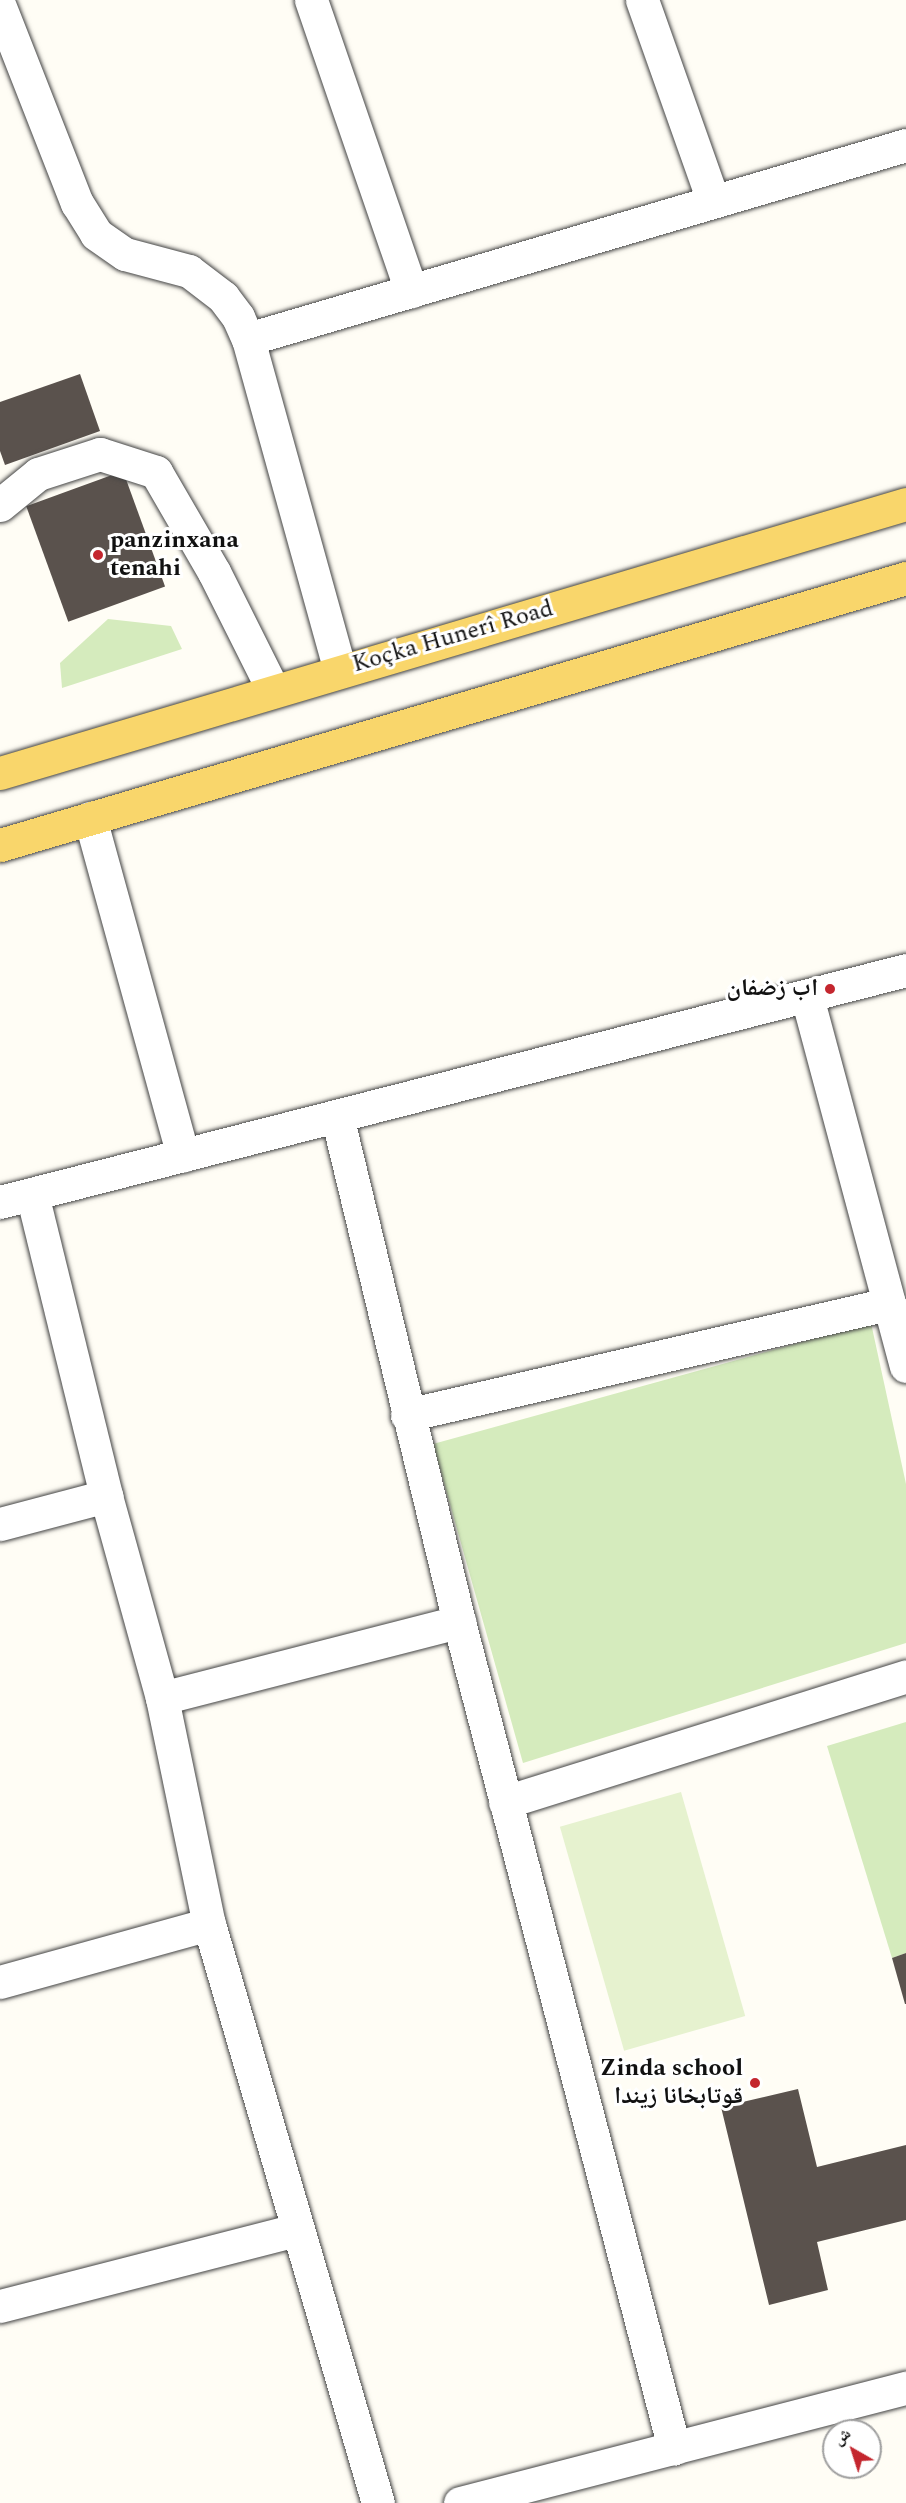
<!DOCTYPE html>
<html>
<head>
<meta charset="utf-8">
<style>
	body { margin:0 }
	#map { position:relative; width:906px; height:2503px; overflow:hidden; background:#fffdf5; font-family:Spectral,"Noto Naskh Arabic",serif }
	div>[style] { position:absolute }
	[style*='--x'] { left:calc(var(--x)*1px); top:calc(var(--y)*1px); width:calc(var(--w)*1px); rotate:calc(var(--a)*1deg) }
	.green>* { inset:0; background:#d5ebbd }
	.pitch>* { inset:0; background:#e6f2cf; transform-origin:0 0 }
	.building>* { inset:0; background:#5a524d; transform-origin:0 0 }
	.roads { filter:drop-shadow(0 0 2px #444) drop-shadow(0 0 2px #444) }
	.minor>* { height:33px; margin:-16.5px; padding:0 16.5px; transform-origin:16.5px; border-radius:16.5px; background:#fff }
	.major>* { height:33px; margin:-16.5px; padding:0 16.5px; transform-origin:16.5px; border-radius:16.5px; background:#f9d66b }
	.dots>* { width:16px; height:16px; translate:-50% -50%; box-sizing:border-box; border:3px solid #fff; border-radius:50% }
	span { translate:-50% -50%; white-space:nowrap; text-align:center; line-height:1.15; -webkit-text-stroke:6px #fff; paint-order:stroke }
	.poi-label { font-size:24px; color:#111; font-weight:700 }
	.left { translate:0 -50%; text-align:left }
	.right { translate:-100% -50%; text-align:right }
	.street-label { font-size:24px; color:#111 }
	.north { position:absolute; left:822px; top:2419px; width:60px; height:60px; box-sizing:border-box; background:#fff; border:2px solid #a0a0a0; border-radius:50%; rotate:321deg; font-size:16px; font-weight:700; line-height:24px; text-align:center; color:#111 }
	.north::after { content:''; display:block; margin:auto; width:21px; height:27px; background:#c4262e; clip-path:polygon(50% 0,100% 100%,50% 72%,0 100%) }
</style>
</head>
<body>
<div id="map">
	<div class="green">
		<i style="clip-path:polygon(108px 619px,171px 626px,182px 649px,62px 688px,60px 663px)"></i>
		<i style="clip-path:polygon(871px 1323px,906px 1484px,906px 1643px,523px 1763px,433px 1444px)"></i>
		<i style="clip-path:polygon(906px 1722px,906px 1953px,892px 1958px,827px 1746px)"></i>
	</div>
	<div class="pitch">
		<i style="left:681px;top:1792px;width:233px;height:126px;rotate:74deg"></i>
	</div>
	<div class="building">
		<i style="clip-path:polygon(80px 374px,100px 431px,5px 465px,0 451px,0 402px)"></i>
		<i style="left:123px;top:471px;width:123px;height:103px;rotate:70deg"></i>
		<i style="clip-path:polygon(906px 1953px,906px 2004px,905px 2004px,892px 1958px)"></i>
		<i style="clip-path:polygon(798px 2089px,817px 2167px,906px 2145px,906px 2220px,817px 2242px,828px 2290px,769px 2305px,721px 2107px)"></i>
	</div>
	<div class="roads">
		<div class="minor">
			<i style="--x:311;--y:0;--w:308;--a:71"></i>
			<i style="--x:642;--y:0;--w:213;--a:70.5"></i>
			<i style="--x:0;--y:7;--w:211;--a:68.6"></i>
			<i style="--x:77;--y:203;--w:36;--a:58"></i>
			<i style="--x:96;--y:234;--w:35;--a:35"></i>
			<i style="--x:125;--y:254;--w:66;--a:14.9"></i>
			<i style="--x:189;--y:271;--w:43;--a:37.4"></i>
			<i style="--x:223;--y:297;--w:25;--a:53"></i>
			<i style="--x:238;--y:317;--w:24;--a:66"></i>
			<i style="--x:248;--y:339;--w:344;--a:74.5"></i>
			<i style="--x:248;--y:339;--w:686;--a:-16.43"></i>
			<i style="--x:0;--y:505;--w:49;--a:-39.2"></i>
			<i style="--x:38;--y:474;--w:65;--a:-17.9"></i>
			<i style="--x:100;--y:454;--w:59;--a:17.8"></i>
			<i style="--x:156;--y:472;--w:116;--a:59.9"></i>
			<i style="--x:214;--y:572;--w:132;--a:63.4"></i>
			<i style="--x:90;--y:818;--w:350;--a:74.6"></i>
			<i style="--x:807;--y:997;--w:382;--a:75"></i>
			<i style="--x:337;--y:1116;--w:520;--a:76.44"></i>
			<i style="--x:459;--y:1622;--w:854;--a:75.41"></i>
			<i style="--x:32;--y:1194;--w:311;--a:76.2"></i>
			<i style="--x:106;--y:1496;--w:210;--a:74.5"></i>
			<i style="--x:162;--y:1698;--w:231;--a:78.3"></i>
			<i style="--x:209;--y:1924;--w:603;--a:73.73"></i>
			<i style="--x:0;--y:1202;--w:935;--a:-14.36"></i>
			<i style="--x:407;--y:1415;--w:495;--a:-13"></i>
			<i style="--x:0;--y:1524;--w:110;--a:-14.8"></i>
			<i style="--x:162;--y:1698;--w:307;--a:-14.4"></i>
			<i style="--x:505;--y:1802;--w:420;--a:-17.4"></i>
			<i style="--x:0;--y:1982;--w:217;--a:-15.5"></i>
			<i style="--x:0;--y:2306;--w:307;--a:-14.4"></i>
			<i style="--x:460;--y:2503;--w:461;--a:-14.5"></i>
		</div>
		<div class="major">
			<i style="--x:0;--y:773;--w:945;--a:-16.54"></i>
			<i style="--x:0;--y:845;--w:945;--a:-16.42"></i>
		</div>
	</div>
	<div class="dots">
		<i style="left:98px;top:555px;background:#c4262e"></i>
		<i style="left:830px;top:989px;background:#c4262e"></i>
		<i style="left:755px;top:2083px;background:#c4262e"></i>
	</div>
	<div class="poi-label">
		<span class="left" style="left:110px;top:555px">panzinxana<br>tenahi</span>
		<span class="right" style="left:818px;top:989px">اب زضفان</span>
		<span class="right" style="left:743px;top:2083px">Zinda school<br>قوتابخانا زیندا</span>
	</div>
	<div class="street-label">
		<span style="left:453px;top:637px;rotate:-16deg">Koçka Hunerî Road</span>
	</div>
	<div class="north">ش</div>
</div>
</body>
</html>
